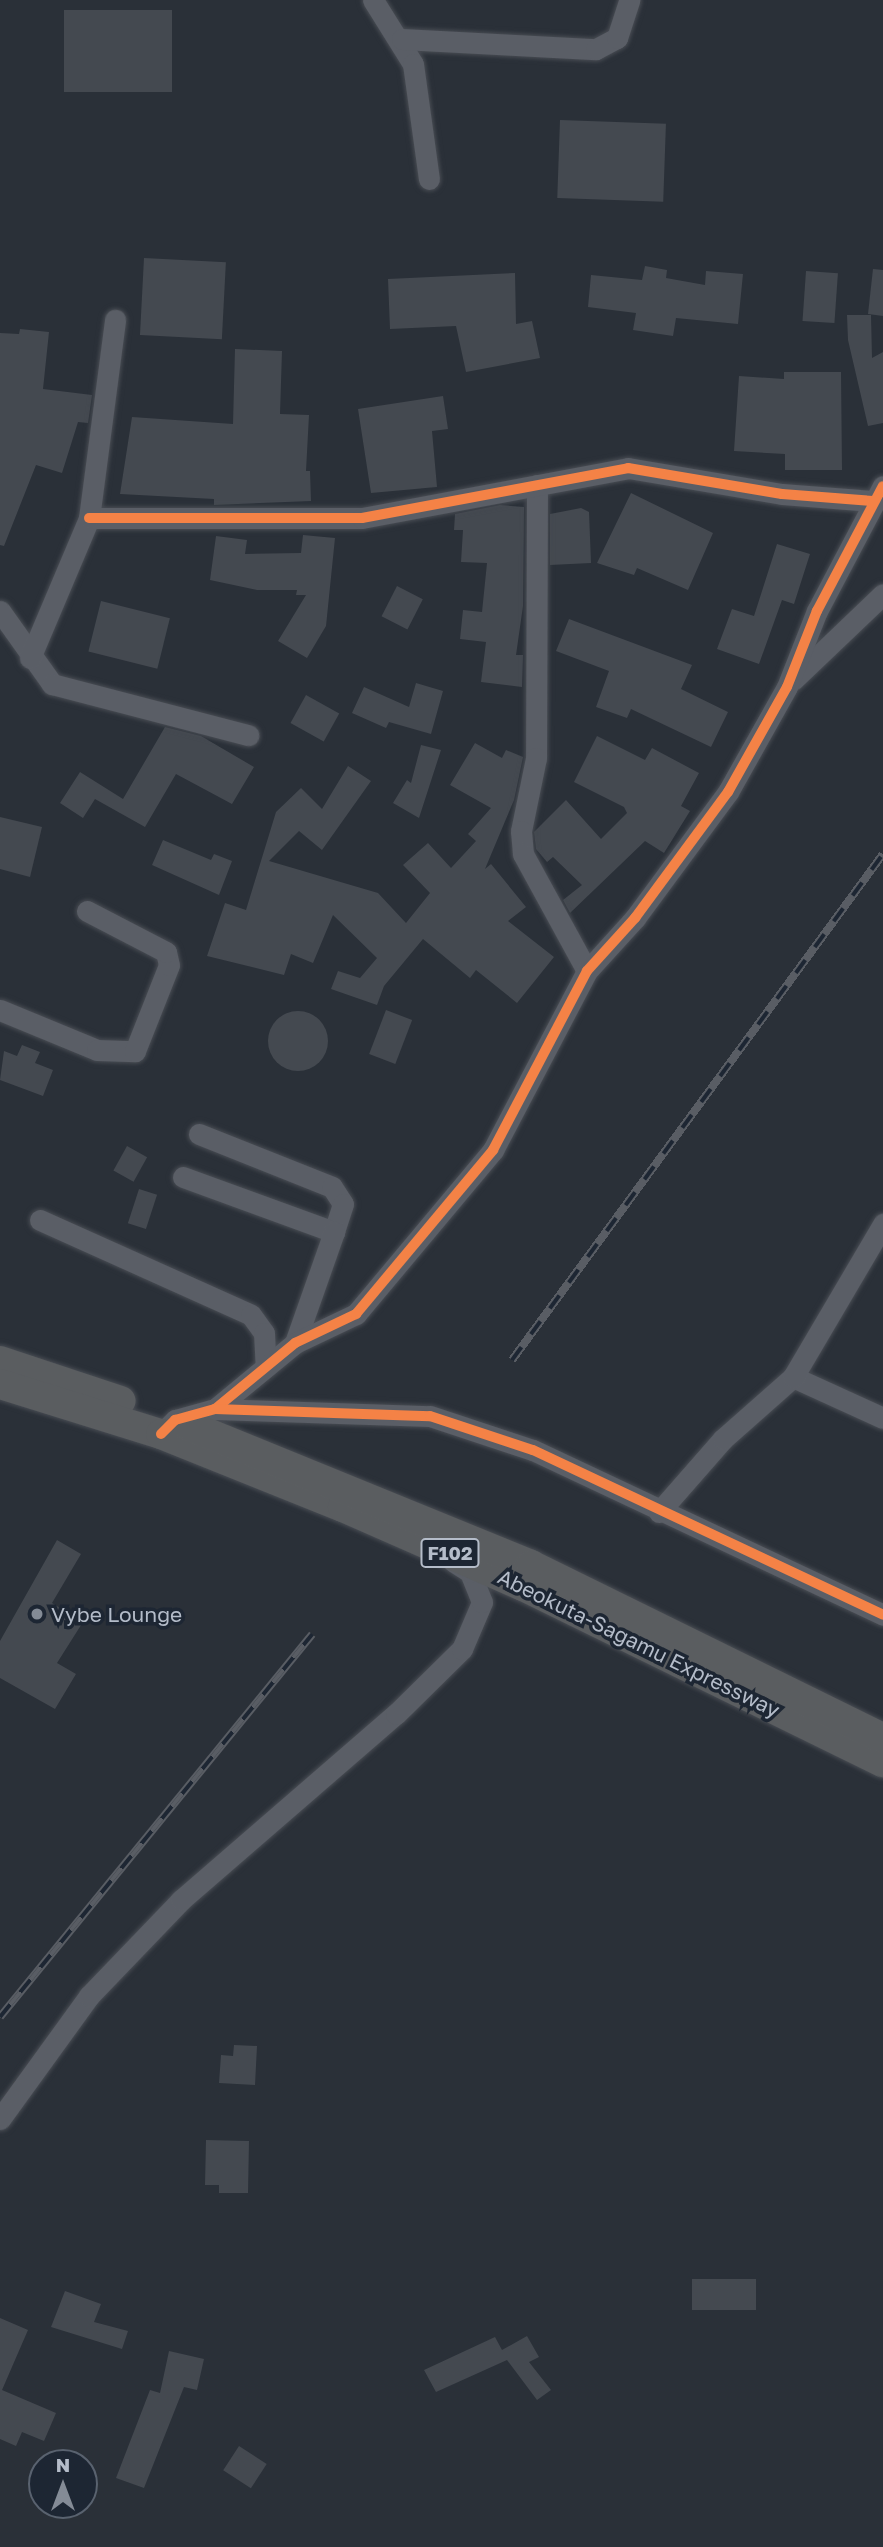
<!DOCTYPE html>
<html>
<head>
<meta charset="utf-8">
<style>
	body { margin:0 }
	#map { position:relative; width:883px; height:2547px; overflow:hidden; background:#2a3038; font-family:"Golos Text",sans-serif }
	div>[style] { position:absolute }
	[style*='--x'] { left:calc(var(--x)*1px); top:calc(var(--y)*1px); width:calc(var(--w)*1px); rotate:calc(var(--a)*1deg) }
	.building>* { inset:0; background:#444950; transform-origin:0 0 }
	.round { border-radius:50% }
	.roads { filter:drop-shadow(0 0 2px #484c53) drop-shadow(0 0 2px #484c53) }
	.minor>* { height:21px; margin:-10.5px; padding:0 10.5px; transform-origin:10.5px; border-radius:10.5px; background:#5a5e66 }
	.highway>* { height:30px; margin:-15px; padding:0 15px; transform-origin:15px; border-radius:15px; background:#5a5d60 }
	.rail>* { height:8px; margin-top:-4px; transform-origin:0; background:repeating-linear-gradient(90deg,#1d2633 0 16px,#595d64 0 32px); box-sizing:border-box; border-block:2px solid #595d64 }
	.cycleway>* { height:10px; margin:-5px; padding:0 5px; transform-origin:5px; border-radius:5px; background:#f48246 }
	.dots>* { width:19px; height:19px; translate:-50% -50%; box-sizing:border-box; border:4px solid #1d2633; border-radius:50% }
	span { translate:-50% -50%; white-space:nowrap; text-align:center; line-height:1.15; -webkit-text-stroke:7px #1d2633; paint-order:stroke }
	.shield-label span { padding:2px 5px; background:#1d2633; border:2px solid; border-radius:5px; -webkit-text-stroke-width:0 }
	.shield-label { font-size:19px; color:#b4bcc9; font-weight:700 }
	.poi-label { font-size:21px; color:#b4bcc9 }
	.left { translate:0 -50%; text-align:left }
	.street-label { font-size:21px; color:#b4bcc9 }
	.north { position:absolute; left:28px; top:2449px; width:70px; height:70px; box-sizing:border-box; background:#1d2633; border:2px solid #59626f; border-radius:50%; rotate:0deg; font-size:19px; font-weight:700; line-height:28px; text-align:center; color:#b4bcc9 }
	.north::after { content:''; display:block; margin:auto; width:24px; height:32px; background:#848b96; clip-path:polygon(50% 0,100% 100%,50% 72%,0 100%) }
</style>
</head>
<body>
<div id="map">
	<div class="building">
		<i style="left:172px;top:10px;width:82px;height:108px;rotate:90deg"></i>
		<i style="left:560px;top:120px;width:106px;height:78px;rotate:2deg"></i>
		<i style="left:144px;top:258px;width:82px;height:77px;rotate:3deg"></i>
		<i style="clip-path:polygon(645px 266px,667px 270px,666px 278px,705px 285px,706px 271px,743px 274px,738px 324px,676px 318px,673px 336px,633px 330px,636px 313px,588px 307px,591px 275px,642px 280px)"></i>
		<i style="clip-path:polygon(873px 269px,883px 270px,883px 316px,868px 314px)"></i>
		<i style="left:806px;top:271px;width:32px;height:50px;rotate:4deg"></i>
		<i style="clip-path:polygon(515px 273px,516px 324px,532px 321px,540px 358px,466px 372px,456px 326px,390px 329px,388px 279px)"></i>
		<i style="clip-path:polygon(847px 315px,871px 315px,872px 358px,883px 352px,883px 423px,868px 426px,848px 340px)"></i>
		<i style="clip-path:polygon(20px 329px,49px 332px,43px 389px,92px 395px,88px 423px,78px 422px,62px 473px,36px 465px,4px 546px,0 545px,0 333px,19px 334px)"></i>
		<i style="clip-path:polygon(235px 349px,282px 351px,280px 414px,309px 415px,306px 471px,310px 471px,311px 501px,214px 505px,214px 499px,120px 494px,132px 417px,233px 424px)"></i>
		<i style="clip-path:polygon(784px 372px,841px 372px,842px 470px,785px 470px,785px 454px,734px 451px,739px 376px,784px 379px)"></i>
		<i style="clip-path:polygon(443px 396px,448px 429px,432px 431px,437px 487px,371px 493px,358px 409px)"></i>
		<i style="clip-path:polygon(631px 493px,713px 533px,688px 590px,637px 568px,634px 575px,597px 563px)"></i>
		<i style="clip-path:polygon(500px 505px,524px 507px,523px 606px,516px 655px,523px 655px,522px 687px,481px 682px,486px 642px,460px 639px,463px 610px,482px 612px,487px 563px,461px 562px,463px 530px,454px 530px,455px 514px)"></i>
		<i style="clip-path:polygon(581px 508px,589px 512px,591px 563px,550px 565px,550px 514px)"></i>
		<i style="clip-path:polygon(303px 535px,335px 538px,326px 626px,307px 658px,278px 641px,306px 595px,296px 595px,297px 590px,257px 590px,210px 580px,216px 536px,247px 540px,245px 554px,301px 553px)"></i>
		<i style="clip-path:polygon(777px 544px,810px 554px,794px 604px,782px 600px,759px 664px,717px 649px,732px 609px,754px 616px)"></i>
		<i style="left:397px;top:586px;width:29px;height:34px;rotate:27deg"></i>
		<i style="left:101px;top:601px;width:71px;height:52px;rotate:14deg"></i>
		<i style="clip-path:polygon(569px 619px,692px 665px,681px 689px,728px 712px,711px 747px,631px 709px,627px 718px,596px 707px,609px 671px,556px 651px)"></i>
		<i style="clip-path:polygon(416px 683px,443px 691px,431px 734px,389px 722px,386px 728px,352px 713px,364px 687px,409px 707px)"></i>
		<i style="left:306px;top:695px;width:38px;height:32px;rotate:29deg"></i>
		<i style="clip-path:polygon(165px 727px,201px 736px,254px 767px,232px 804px,176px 774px,145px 827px,95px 799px,83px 818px,60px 803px,80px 772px,123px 799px)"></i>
		<i style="clip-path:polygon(597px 736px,645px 760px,652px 748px,699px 773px,681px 806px,690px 811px,664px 853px,645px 841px,570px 913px,563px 900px,582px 885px,553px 857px,547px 862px,536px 849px,534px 832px,566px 800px,601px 839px,627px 813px,624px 807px,574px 782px)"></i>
		<i style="clip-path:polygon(475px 743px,502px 758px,506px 750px,523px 757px,514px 800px,485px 869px,491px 864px,526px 907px,508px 921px,554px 957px,517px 1003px,476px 970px,470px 978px,423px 939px,384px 986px,377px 1005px,331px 989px,338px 971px,360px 978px,377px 958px,333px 915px,313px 963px,291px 954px,284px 975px,207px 956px,225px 903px,246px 910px,276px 812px,301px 788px,322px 809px,348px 766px,371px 781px,322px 850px,299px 831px,269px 861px,378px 893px,406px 923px,430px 893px,403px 865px,428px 843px,451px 868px,476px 841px,468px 834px,491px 808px,450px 785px)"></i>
		<i style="clip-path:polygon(421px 745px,441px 750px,419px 818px,393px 803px,407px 780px,411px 783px)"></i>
		<i style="clip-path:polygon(0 817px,42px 827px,30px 877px,0 869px)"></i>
		<i style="clip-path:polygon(163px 840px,211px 860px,214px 854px,232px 861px,219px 895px,152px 865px)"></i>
		<i style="left:386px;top:1010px;width:28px;height:47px;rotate:21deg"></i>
		<i class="round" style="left:268px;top:1011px;width:60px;height:60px"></i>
		<i style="clip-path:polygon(22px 1045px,40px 1052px,35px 1063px,53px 1070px,43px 1096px,0 1080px,4px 1051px,17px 1056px)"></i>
		<i style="left:127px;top:1146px;width:23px;height:28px;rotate:29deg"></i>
		<i style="left:139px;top:1189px;width:19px;height:36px;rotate:18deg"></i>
		<i style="clip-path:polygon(57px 1540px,81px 1554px,52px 1603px,83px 1622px,57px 1663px,76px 1674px,55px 1709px,0 1678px,0 1641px)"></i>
		<i style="clip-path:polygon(234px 2045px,257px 2046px,255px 2085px,219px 2083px,221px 2055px,233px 2056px)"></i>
		<i style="clip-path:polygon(206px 2140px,249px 2141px,248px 2193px,219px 2193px,219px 2185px,205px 2185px)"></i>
		<i style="left:692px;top:2279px;width:64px;height:31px"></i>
		<i style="clip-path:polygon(65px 2291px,101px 2304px,94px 2322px,128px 2331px,122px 2349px,51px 2327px)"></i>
		<i style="clip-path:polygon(0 2318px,28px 2330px,2px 2390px,56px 2413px,44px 2441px,22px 2432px,16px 2446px,0 2439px)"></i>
		<i style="clip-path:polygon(527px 2336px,539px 2357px,529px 2362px,551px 2390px,537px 2400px,507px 2360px,436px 2392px,424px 2370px,495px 2337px,502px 2350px)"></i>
		<i style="clip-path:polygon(169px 2351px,204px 2359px,197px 2390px,184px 2387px,144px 2488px,116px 2478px,150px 2390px,160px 2393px)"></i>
		<i style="left:239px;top:2446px;width:33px;height:29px;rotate:33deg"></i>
	</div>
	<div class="roads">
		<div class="minor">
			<i style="--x:373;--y:0;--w:75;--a:58"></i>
			<i style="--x:413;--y:64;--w:116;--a:82.1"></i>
			<i style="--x:402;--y:39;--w:194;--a:3"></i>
			<i style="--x:596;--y:49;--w:24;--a:-28"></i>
			<i style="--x:617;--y:38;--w:40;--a:-72"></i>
			<i style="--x:537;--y:485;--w:273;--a:90.2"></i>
			<i style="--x:536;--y:758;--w:75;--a:101.6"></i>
			<i style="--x:521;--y:831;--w:23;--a:85"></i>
			<i style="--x:523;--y:854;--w:133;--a:61.3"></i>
			<i style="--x:89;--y:518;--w:273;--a:0"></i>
			<i style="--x:362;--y:518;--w:271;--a:-10.6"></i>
			<i style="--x:628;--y:468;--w:156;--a:9.6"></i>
			<i style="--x:782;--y:494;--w:91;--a:4.4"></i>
			<i style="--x:0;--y:611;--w:90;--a:54.5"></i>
			<i style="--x:52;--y:684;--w:203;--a:14.6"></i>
			<i style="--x:30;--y:658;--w:152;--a:-67.1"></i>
			<i style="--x:89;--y:518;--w:200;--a:-82.5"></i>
			<i style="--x:793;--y:680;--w:124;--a:-43.7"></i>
			<i style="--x:0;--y:1010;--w:105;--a:22.4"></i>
			<i style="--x:97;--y:1050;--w:38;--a:2"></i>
			<i style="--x:135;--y:1051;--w:92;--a:-68.4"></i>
			<i style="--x:169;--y:965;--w:13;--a:-103"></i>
			<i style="--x:166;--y:952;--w:89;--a:-152.6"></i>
			<i style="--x:199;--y:1134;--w:143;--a:21.7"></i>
			<i style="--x:332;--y:1187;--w:20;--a:57"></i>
			<i style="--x:343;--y:1204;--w:29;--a:108"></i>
			<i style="--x:183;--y:1177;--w:161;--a:20"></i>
			<i style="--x:334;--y:1232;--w:118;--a:109.4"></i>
			<i style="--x:40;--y:1220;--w:231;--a:24.2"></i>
			<i style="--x:251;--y:1315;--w:22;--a:54"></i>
			<i style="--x:264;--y:1333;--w:34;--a:87"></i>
			<i style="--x:793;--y:1377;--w:99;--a:24.5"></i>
			<i style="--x:215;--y:1409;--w:104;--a:-39.5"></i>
			<i style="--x:295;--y:1343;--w:68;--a:-25.4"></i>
			<i style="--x:356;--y:1314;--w:214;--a:-50.1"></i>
			<i style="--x:493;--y:1150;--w:202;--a:-62.3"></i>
			<i style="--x:587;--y:971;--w:72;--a:-47.8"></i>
			<i style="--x:635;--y:918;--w:157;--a:-53.6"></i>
			<i style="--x:728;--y:792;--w:120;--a:-60.7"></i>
			<i style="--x:787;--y:687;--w:82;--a:-68.5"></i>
			<i style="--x:817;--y:611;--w:141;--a:-62.2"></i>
			<i style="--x:161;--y:1434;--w:20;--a:-45"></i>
			<i style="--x:175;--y:1420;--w:41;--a:-15.4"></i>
			<i style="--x:215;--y:1409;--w:215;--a:1.9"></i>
			<i style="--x:430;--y:1416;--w:108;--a:18.3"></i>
			<i style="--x:533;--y:1450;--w:387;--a:25.2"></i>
			<i style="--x:659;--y:1512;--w:97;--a:-48.8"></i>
			<i style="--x:723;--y:1439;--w:94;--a:-41.5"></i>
			<i style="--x:793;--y:1377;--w:178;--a:-59.5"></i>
			<i style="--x:0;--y:2119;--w:152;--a:-54.1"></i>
			<i style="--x:89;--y:1996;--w:133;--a:-46.2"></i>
			<i style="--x:181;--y:1900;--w:284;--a:-40.9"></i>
			<i style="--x:396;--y:1714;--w:93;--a:-44.6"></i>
			<i style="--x:462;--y:1649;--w:51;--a:-66.9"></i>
			<i style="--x:482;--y:1602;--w:32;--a:-112"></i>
			<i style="--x:470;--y:1572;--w:19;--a:-148"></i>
		</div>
		<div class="highway">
			<i style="--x:0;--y:1361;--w:127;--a:18.3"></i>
			<i style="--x:0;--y:1384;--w:169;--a:17.3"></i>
			<i style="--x:161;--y:1434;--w:196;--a:21.9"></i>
			<i style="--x:343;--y:1507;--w:197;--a:23.7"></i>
			<i style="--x:523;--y:1586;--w:401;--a:26.1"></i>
			<i style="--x:188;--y:1425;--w:370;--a:22.2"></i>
			<i style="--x:531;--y:1565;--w:392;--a:26.2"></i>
		</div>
	</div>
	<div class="rail">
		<i style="--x:512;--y:1360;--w:627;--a:-53.75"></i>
		<i style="--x:0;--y:2017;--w:494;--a:-50.8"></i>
	</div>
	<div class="cycleway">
		<i style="--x:89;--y:518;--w:273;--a:0"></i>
		<i style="--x:362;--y:518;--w:271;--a:-10.6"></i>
		<i style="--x:628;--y:468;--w:156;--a:9.6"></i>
		<i style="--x:782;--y:494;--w:91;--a:4.4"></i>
		<i style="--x:215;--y:1409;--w:104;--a:-39.5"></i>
		<i style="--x:295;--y:1343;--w:68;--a:-25.4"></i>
		<i style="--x:356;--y:1314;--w:214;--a:-50.1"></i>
		<i style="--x:493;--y:1150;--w:202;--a:-62.3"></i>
		<i style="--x:587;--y:971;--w:72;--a:-47.8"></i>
		<i style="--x:635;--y:918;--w:157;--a:-53.6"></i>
		<i style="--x:728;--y:792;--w:120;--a:-60.7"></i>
		<i style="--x:787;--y:687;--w:82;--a:-68.5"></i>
		<i style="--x:817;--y:611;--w:141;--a:-62.2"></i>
		<i style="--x:161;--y:1434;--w:20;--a:-45"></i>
		<i style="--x:175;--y:1420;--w:41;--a:-15.4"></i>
		<i style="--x:215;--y:1409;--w:215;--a:1.9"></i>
		<i style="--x:430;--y:1416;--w:108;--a:18.3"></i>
		<i style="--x:533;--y:1450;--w:387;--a:25.2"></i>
	</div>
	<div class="dots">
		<i style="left:37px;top:1614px;background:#848b96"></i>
	</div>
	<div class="shield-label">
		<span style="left:450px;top:1553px">F102</span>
	</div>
	<div class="poi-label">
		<span class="left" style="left:51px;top:1614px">Vybe Lounge</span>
	</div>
	<div class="street-label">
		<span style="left:639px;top:1643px;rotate:26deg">Abeokuta-Sagamu Expressway</span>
	</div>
	<div class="north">N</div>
</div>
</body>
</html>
